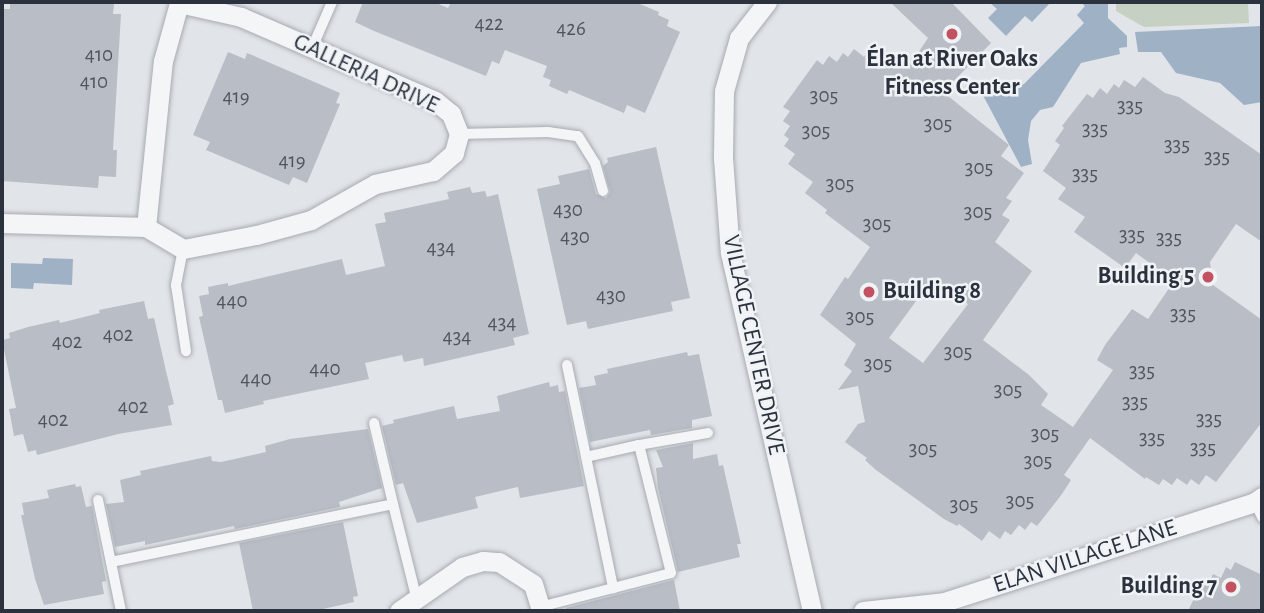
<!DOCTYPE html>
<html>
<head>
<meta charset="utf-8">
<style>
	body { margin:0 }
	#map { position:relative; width:1264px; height:613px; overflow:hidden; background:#e1e4e8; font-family:"Alegreya Sans",sans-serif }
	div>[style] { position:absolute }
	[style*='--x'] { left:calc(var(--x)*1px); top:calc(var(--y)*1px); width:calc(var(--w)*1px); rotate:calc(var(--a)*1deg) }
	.green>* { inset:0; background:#c6d1c3 }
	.water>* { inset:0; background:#9fb1c5 }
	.building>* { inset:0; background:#b9bdc5 }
	.roads { filter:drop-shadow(0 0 2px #a7abb2) drop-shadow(0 0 2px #a7abb2) }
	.service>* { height:10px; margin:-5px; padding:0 5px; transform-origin:5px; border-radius:5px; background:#f3f5f7 }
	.minor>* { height:19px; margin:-9.5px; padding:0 9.5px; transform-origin:9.5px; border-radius:9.5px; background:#f3f5f7 }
	.dots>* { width:19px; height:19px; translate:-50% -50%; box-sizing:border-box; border:4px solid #f0f3f6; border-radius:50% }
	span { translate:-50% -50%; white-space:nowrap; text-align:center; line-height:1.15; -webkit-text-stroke:5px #f0f3f6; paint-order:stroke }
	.number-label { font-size:21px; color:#4e5560 }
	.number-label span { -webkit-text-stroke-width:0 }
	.poi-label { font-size:24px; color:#2b323e; font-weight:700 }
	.right { translate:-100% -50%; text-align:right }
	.left { translate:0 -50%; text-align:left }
	.street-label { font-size:24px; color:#2b323e }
	.frame { position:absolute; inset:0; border:4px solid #2b323e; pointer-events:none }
</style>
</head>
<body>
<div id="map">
	<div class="green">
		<i style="clip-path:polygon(1116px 2px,1248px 2px,1249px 23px,1144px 27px,1116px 11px)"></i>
	</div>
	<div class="water">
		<i style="clip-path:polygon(989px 2px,1051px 2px,1032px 22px,1025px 16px,1006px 36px,988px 18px,997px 9px)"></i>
		<i style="clip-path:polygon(1080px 2px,1108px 2px,1108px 18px,1127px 36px,1127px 47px,1119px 48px,1120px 54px,1081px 63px,1053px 107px,1040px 110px,1031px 121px,1028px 140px,1032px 164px,1021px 167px,978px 86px,984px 80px,999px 94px,1009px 93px,1024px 84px,1084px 23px,1077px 15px,1085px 6px)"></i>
		<i style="clip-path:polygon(1262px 26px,1262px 102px,1244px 105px,1220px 83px,1176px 73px,1161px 52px,1138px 52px,1135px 32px)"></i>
		<i style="clip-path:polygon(43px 258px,73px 259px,72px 285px,34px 283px,33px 289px,11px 288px,11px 263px,42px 264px)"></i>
	</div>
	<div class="building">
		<i style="clip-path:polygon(10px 2px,114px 4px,113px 14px,121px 14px,113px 150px,117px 150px,116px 177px,99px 176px,98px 188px,2px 181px,2px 9px,10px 9px)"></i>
		<i style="clip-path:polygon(363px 2px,434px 2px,448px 8px,451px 2px,635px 2px,659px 12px,658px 15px,669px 20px,667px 26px,680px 32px,645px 113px,627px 105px,624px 113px,569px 90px,567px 94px,549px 86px,551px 80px,543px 77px,547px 66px,505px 50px,499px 64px,492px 61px,486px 76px,374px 31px,355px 22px)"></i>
		<i style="clip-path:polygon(evenodd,890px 2px,951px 2px,991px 43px,943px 92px,1009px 145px,1001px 156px,1024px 173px,1006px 198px,1012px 201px,1002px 215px,1010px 220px,995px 242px,1032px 271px,983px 340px,1029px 375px,1048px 394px,1041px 405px,1073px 427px,1113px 370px,1097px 360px,1105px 345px,1132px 309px,1148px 319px,1174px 281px,1136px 253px,1125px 268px,1074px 232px,1085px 217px,1058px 199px,1066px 188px,1043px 171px,1060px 145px,1055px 141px,1064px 128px,1062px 126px,1087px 94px,1093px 98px,1100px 88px,1107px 94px,1114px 84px,1119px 88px,1124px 80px,1135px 87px,1143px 77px,1165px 93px,1179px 97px,1262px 155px,1262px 242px,1236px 224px,1210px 262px,1213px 285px,1262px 320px,1262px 422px,1216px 482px,1206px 475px,1199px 485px,1191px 479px,1187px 485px,1177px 478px,1172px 485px,1163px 479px,1159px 485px,1146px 477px,1145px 479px,1090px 438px,1064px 475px,1071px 480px,1062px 494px,1037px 526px,1031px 522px,1025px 530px,1019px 525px,1011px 535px,1005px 531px,1000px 539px,989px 531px,982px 541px,959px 524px,957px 526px,944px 519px,876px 470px,865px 460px,867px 458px,845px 442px,858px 424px,865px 422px,858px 386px,838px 390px,852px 371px,844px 365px,856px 344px,820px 315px,845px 277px,848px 279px,870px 247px,825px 213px,827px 210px,805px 193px,813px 182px,788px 164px,795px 154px,784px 146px,789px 139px,784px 135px,790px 126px,783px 121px,790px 111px,783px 107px,817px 60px,823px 65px,829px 56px,837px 62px,843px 53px,848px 57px,854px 49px,864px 57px,872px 46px,908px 68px,928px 38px,890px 2px,933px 278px,968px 304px,923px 363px,889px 338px,933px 278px)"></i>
		<i style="clip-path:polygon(228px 52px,245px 59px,247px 53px,340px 93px,336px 103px,340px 104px,307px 183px,293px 177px,289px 185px,206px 150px,210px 142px,193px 135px)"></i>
		<i style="clip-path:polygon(656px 147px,690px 298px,671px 302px,673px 311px,621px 322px,588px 329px,586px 321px,567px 325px,537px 189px,560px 184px,558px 176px,589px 169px,596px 194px,606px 198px,610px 192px,603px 166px,608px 162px,607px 158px)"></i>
		<i style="clip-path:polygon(470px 187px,472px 193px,485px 191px,487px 197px,498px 194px,529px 334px,513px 338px,515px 345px,424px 366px,423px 358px,404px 362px,402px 355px,365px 363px,369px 379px,263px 401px,264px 404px,225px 413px,222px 400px,218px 400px,199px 317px,203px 316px,199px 296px,209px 294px,208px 287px,228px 283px,228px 286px,342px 259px,346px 275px,385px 266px,375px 224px,386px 222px,384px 213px,449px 199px,447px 192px)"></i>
		<i style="clip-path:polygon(144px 301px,148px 319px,154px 318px,166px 371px,174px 404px,168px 406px,172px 425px,118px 434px,37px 455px,36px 450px,28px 452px,23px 434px,14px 436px,9px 409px,16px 408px,2px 340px,10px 338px,9px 333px,28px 327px,59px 320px,60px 323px,100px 313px,99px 310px)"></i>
		<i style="clip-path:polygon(687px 352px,688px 356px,699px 354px,712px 416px,692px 420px,692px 428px,651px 435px,650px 430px,590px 442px,579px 388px,596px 385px,594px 376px,608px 373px,607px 369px)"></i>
		<i style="clip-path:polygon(549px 382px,550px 387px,558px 385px,559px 392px,565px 391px,584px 486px,520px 498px,518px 487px,513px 488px,475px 497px,478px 508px,417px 523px,403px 483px,396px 485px,382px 426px,394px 423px,393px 420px,454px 406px,457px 419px,500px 411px,497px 396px)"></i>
		<i style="clip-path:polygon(368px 429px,382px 488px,339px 502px,340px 507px,235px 529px,234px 526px,145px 545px,145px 541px,115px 547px,106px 504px,124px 502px,120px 480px,141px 475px,140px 471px,211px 456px,212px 461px,221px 462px,266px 452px,265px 446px,290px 439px)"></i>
		<i style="clip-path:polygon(693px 443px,693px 459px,717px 454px,719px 466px,723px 465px,741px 544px,737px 544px,740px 557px,678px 572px,658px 488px,656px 468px,663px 467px,656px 450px)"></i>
		<i style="clip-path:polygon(75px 484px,76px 487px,81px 486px,86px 507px,92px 506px,106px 581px,102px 582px,104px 594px,44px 605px,35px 579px,21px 515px,24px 515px,22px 503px,49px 498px,47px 490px)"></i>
		<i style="clip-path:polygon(343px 522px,358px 596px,353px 597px,354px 602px,314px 611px,253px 611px,239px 543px)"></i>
		<i style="clip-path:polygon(1235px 562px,1262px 575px,1262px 611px,1188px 611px,1203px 580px,1209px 583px,1213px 574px,1221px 578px,1226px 567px,1231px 570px)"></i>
		<i style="clip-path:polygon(674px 580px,680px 611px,567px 611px,566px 608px)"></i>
	</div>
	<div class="roads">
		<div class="service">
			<i style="--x:312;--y:48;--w:50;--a:-66.5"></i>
			<i style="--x:459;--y:134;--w:89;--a:-1.3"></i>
			<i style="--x:548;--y:132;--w:30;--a:8"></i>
			<i style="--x:578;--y:136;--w:32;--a:58"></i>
			<i style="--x:595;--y:163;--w:29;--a:74"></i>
			<i style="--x:183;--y:249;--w:37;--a:101"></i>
			<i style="--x:176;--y:285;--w:67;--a:81.4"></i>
			<i style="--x:567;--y:365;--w:228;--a:78.3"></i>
			<i style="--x:374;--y:423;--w:83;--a:76.8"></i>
			<i style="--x:639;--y:445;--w:70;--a:-9.9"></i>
			<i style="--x:98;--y:500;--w:113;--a:78.3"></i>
			<i style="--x:1255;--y:502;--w:17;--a:65"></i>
			<i style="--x:111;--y:562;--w:288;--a:-11.6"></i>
			<i style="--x:393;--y:504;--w:99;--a:76"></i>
			<i style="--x:540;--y:607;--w:135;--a:-14.5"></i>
			<i style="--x:671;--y:573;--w:132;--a:-104"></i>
			<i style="--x:639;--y:445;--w:54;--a:167.2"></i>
		</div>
		<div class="minor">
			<i style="--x:767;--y:2;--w:46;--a:127.9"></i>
			<i style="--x:739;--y:38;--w:55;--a:105.8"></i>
			<i style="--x:724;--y:91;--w:67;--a:90.9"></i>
			<i style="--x:723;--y:158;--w:95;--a:85.8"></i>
			<i style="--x:730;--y:253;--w:367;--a:77.1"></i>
			<i style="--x:179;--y:3;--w:64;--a:12.7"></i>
			<i style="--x:241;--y:17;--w:211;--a:23.4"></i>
			<i style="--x:435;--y:101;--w:21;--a:39"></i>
			<i style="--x:451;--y:114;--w:22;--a:68"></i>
			<i style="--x:459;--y:134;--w:20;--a:105"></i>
			<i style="--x:454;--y:153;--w:28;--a:139"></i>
			<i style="--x:433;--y:171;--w:59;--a:167.4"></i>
			<i style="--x:375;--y:184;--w:73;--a:150.6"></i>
			<i style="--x:311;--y:220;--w:57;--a:164.7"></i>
			<i style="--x:256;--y:235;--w:74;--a:169.1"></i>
			<i style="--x:183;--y:249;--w:43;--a:-149.3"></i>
			<i style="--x:146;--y:227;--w:167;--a:-84.2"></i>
			<i style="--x:163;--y:61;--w:60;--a:-74.6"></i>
			<i style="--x:2;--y:223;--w:144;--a:1.6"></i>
			<i style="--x:399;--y:611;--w:77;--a:-34.9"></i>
			<i style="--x:462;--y:567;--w:22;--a:-16"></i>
			<i style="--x:483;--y:561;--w:16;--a:4"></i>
			<i style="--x:499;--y:562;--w:40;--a:32.9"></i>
			<i style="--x:533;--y:584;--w:28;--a:73"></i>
			<i style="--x:863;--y:611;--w:81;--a:-6.3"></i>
			<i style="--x:944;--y:602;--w:327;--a:-17.8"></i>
			<i style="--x:1255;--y:502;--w:9;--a:-36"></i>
		</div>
	</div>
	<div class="dots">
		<i style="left:952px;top:34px;background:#c25161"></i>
		<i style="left:1208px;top:277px;background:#c25161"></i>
		<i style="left:869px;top:292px;background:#c25161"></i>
		<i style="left:1231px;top:587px;background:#c25161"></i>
	</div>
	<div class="number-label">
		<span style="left:489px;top:24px">422</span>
		<span style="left:571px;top:29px">426</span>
		<span style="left:99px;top:55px">410</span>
		<span style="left:94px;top:82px">410</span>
		<span style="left:824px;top:96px">305</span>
		<span style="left:236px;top:97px">419</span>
		<span style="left:1130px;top:106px">335</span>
		<span style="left:938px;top:124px">305</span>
		<span style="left:1095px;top:129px">335</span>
		<span style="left:816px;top:131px">305</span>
		<span style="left:1177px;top:145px">335</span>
		<span style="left:1217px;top:157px">335</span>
		<span style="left:292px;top:161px">419</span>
		<span style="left:979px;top:168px">305</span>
		<span style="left:1085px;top:174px">335</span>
		<span style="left:840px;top:184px">305</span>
		<span style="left:568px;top:210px">430</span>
		<span style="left:978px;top:212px">305</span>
		<span style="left:877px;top:224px">305</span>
		<span style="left:1132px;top:235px">335</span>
		<span style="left:575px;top:237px">430</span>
		<span style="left:1169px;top:238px">335</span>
		<span style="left:441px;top:248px">434</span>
		<span style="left:611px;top:296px">430</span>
		<span style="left:232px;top:301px">440</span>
		<span style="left:1183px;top:314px">335</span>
		<span style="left:860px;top:317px">305</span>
		<span style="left:502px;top:323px">434</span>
		<span style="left:118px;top:335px">402</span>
		<span style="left:457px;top:337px">434</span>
		<span style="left:67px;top:342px">402</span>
		<span style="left:958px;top:352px">305</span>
		<span style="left:878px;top:364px">305</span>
		<span style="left:325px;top:369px">440</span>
		<span style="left:1142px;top:371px">335</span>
		<span style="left:256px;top:379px">440</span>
		<span style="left:1008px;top:390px">305</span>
		<span style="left:1135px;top:402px">335</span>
		<span style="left:133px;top:407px">402</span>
		<span style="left:1209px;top:419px">335</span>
		<span style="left:53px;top:420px">402</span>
		<span style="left:1045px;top:434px">305</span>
		<span style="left:1152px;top:438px">335</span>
		<span style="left:1203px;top:448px">335</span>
		<span style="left:923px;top:449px">305</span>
		<span style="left:1038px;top:461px">305</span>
		<span style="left:1020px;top:501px">305</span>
		<span style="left:964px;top:505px">305</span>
	</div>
	<div class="poi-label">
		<span style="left:952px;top:74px">Élan at River Oaks<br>Fitness Center</span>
		<span class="right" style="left:1194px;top:277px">Building 5</span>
		<span class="left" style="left:883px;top:292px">Building 8</span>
		<span class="right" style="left:1217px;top:587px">Building 7</span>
	</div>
	<div class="street-label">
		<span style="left:366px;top:74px;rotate:25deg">GALLERIA DRIVE</span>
		<span style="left:753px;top:345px;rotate:78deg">VILLAGE CENTER DRIVE</span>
		<span style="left:1085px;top:557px;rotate:-18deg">ELAN VILLAGE LANE</span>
	</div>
	<div class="frame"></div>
</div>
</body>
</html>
